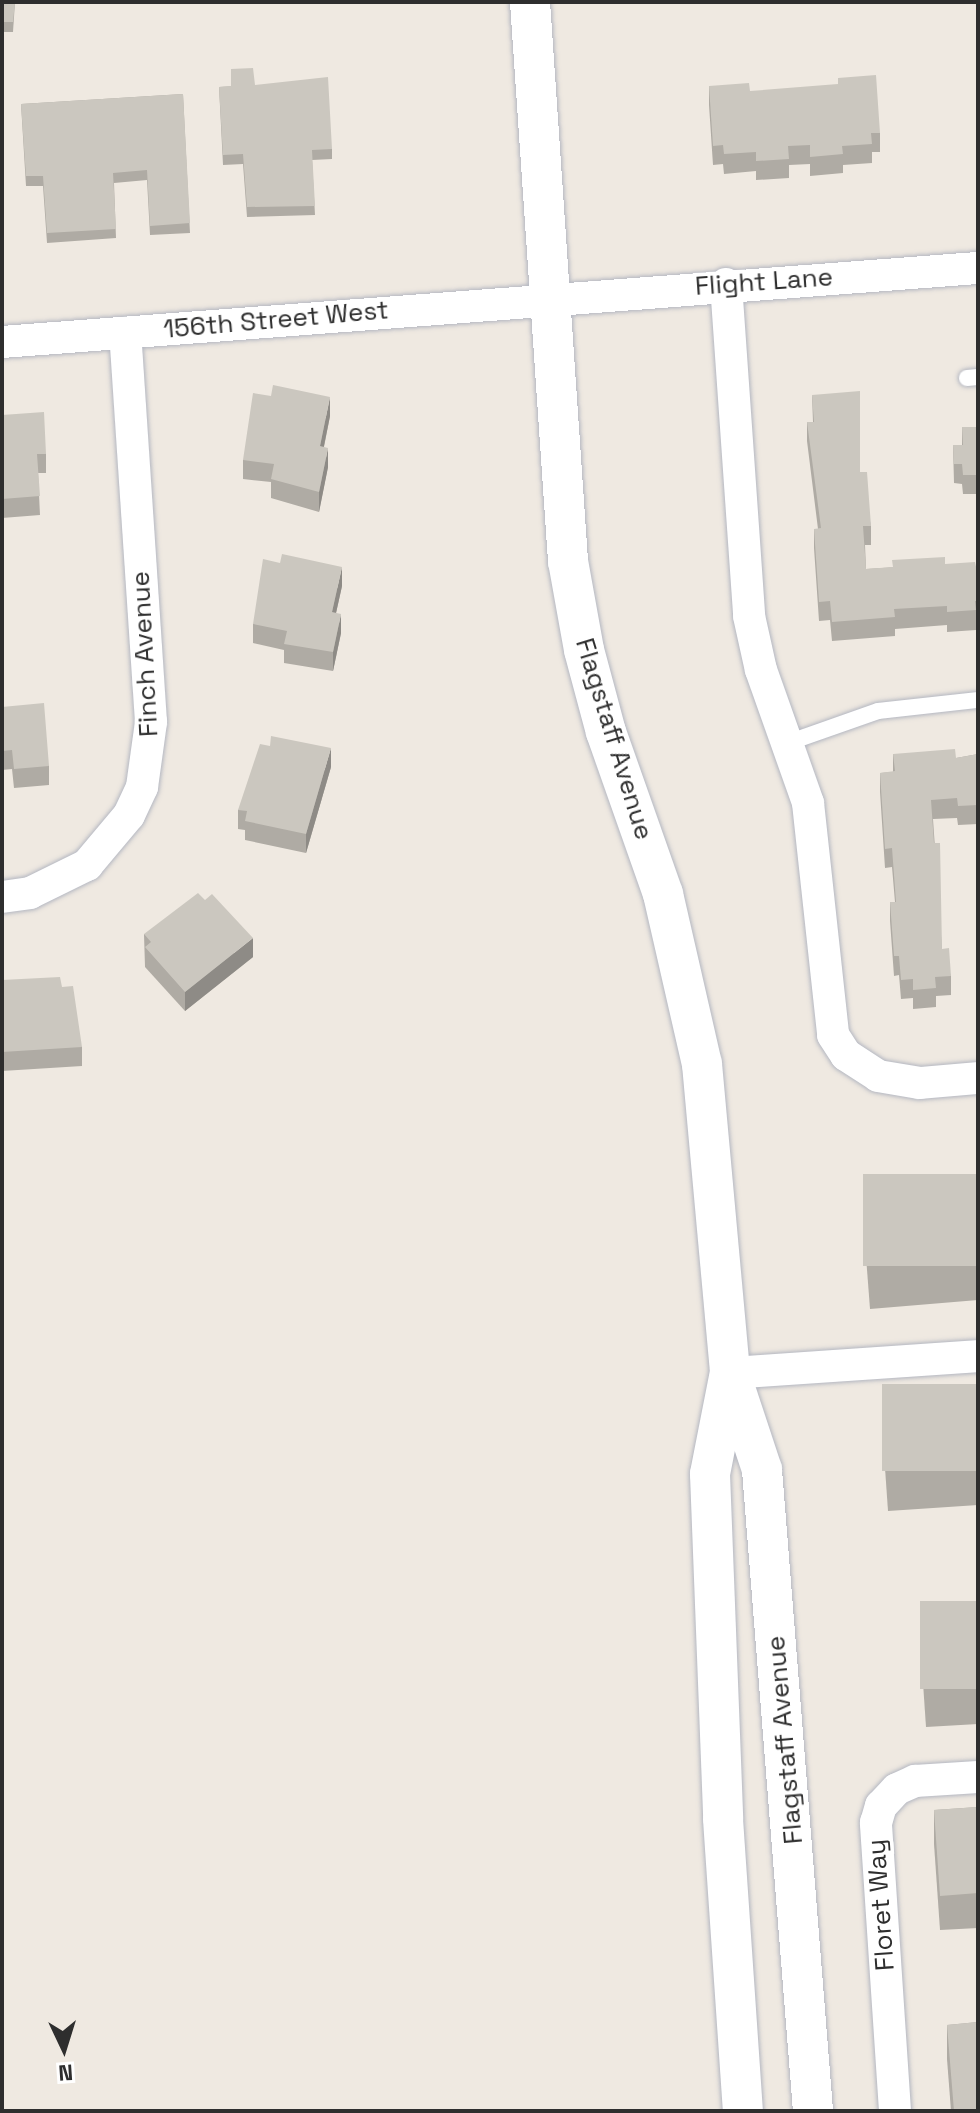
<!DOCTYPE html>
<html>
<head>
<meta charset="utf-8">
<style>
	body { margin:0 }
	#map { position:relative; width:980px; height:2113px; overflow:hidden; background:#efe9e1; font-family:"Space Grotesk",sans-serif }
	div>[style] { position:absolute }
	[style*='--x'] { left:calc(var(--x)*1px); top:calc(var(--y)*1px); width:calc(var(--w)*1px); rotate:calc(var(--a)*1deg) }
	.roads { filter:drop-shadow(0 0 2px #b4b7c1) drop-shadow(0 0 2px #b4b7c1) }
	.service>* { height:16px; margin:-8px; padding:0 8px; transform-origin:8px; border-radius:8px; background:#fff }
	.minor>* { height:32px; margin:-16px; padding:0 16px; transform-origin:16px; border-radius:16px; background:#fff }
	.tertiary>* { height:40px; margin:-20px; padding:0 20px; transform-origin:20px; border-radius:20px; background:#fff }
	.wall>* { inset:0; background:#afaba4 }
	.shaded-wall>* { inset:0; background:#8e8b86 }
	.building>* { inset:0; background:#cbc7bf; transform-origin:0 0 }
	span { translate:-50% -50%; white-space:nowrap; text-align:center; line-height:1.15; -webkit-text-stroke:7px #fff; paint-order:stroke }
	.street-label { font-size:26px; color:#2e2e2e }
	.frame { position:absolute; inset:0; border:4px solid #2e2e2e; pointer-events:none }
	.north { position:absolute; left:24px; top:2009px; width:80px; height:80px; -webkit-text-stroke:6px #fff; paint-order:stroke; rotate:176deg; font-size:22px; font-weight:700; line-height:32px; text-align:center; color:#2e2e2e }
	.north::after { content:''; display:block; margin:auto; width:28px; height:36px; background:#2e2e2e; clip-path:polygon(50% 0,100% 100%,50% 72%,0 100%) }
</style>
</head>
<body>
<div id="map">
	<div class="roads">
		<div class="service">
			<i style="--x:967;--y:378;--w:11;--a:-5"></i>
			<i style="--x:790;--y:742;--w:93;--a:-19.4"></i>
			<i style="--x:878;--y:711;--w:101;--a:-6.3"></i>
		</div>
		<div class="minor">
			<i style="--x:726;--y:284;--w:333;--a:86"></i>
			<i style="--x:749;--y:616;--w:55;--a:77.5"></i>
			<i style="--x:761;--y:670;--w:141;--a:70.5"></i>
			<i style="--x:808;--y:803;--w:233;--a:83.8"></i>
			<i style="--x:833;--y:1035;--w:24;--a:57"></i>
			<i style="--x:846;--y:1055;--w:38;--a:33"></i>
			<i style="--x:878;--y:1076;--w:43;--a:9.5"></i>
			<i style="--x:920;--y:1083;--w:58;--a:-4.9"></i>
			<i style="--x:2;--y:342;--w:979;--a:-4.34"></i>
			<i style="--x:2;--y:897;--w:28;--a:-8"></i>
			<i style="--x:30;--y:893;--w:64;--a:-26.2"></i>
			<i style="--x:87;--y:865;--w:65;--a:-50"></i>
			<i style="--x:129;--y:815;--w:31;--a:-65"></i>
			<i style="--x:142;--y:787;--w:66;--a:-82.1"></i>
			<i style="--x:151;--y:722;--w:390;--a:-93.8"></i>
			<i style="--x:730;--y:1373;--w:249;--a:-3.9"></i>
			<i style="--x:895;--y:2111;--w:289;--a:-93.8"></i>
			<i style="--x:876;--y:1823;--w:18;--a:-74"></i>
			<i style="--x:881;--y:1806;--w:23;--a:-47"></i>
			<i style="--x:897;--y:1789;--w:20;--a:-24"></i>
			<i style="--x:915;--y:1781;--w:63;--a:-3.6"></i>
		</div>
		<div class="tertiary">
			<i style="--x:530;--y:2;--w:560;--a:86.11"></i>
			<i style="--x:568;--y:561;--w:90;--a:79.8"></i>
			<i style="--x:584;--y:650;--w:85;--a:75"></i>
			<i style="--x:606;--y:732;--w:172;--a:70.6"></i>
			<i style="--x:663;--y:894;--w:174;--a:77.1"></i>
			<i style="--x:702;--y:1064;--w:310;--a:84.8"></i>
			<i style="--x:730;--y:1373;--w:102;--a:71.7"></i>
			<i style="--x:762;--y:1470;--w:643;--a:85.45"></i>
			<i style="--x:729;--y:1377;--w:99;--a:101.1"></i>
			<i style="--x:710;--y:1474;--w:345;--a:87.8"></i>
			<i style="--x:723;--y:1819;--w:293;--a:86.1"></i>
		</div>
	</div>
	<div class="wall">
		<i style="clip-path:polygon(2px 2px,15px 2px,13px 32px,2px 32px)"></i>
		<i style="clip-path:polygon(255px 85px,332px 149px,332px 159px,312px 160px,315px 215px,247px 217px,243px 164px,223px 165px,219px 87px)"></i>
		<i style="clip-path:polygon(709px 86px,750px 91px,880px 133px,880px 152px,872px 152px,872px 163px,843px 165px,843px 173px,810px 176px,810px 164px,789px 165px,789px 178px,756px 180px,756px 171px,724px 174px,723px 164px,713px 165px,709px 105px)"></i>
		<i style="clip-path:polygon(183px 94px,190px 233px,150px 235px,147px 180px,114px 183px,116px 238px,47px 243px,43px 186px,26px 186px,21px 104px)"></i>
		<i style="clip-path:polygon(812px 395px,860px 472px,871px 526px,871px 545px,865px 545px,866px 569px,945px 564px,978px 576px,978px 620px,976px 620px,976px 630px,947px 632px,947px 625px,895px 629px,895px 636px,832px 641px,830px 620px,819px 621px,814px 548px,814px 529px,818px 529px,807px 441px,807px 422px,813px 422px)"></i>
		<i style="clip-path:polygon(2px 415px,46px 454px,46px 473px,38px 473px,40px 515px,2px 518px)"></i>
		<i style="clip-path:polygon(330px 416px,324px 447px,328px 467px,319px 512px,271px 498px,271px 482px,243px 479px,243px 460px)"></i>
		<i style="clip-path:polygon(962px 427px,978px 427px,978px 494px,963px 494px,962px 484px,954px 483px,953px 445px,962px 445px)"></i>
		<i style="clip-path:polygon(342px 586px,336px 613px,341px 633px,333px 671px,284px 663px,284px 650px,253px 643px,253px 624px)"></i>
		<i style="clip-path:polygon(2px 707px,49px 766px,49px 785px,14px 788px,12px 769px,2px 770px)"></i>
		<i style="clip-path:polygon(893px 754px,956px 758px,978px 754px,978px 824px,958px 825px,957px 818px,933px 819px,942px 949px,951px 976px,951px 995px,936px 996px,936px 1007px,913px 1009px,913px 998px,901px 999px,899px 975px,894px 976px,890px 921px,890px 902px,895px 902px,892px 867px,885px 868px,880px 792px,880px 773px,893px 772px)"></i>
		<i style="clip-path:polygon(331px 767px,306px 853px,245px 840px,245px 830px,238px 829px,238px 810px)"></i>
		<i style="clip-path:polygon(144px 934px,253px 957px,185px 1011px,145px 967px)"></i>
		<i style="clip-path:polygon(2px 980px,82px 1047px,82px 1066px,2px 1071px)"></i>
		<i style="clip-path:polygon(978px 1174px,978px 1300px,870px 1309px,863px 1217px,863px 1183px)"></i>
		<i style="clip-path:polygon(978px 1384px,978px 1505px,888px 1511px,882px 1425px,882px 1391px)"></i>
		<i style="clip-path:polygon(978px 1601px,978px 1724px,926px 1727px,920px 1639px,920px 1605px)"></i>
		<i style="clip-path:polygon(978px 1807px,978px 1928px,940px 1930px,934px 1844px,934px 1810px)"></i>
		<i style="clip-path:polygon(978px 2022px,978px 2111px,951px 2111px,947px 2059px,947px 2025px)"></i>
	</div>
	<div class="shaded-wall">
		<i style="clip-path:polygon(330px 397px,330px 416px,320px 465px,320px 446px)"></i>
		<i style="clip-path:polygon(328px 448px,328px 467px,319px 512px,319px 492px)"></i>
		<i style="clip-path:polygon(342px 567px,342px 586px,332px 631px,332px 612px)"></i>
		<i style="clip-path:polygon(341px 614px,341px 633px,333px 671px,333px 652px)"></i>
		<i style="clip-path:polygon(331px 748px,331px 767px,306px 853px,306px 834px)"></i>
		<i style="clip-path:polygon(253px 938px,253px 957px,185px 1011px,185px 992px)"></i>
	</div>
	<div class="building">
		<i style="clip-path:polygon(2px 2px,15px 2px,13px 22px,2px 22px)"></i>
		<i style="clip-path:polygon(253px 68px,255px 85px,328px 77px,332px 149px,312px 150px,315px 206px,247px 207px,243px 154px,223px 155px,219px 87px,231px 86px,231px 69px)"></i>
		<i style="clip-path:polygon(876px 75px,880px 133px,871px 133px,872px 144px,842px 146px,843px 154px,810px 157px,810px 145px,788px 146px,789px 159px,756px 161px,756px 152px,724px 154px,723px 145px,713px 146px,709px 86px,749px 83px,750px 91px,838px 84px,838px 78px)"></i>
		<i style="clip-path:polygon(183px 94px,190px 223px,150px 226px,147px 170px,113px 173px,116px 229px,47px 233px,43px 176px,26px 176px,21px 104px)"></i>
		<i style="clip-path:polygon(273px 385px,330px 397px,320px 446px,328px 448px,319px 492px,271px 479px,274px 464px,243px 460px,253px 393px,271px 396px)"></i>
		<i style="clip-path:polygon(860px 391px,860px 472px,867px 472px,871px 526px,863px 526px,866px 569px,893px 567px,892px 560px,945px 557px,945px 564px,975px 562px,978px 576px,978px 601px,975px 601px,976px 610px,947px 612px,947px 606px,894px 609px,895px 617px,832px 622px,830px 601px,819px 602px,814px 529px,821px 528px,807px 422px,814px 422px,812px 395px)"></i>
		<i style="clip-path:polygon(44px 412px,46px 454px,37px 454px,40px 496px,2px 499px,2px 415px)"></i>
		<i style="clip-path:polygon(962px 427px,978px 427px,978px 475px,963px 475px,962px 464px,954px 464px,953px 445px,963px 445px)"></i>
		<i style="clip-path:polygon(282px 554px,342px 567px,332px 612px,341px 614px,333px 652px,284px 644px,287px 631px,253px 624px,263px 559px,280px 563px)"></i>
		<i style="clip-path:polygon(44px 703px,49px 766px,14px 769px,12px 750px,2px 751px,2px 707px)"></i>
		<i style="clip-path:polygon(271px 736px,331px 748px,306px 834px,245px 821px,247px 811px,238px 810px,260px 744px,270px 746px)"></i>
		<i style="clip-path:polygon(955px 749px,956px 758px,978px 754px,978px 805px,958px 806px,957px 798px,931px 800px,934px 843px,940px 843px,942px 949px,949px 948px,951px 976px,935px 977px,936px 988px,913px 990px,913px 979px,901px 980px,899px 956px,894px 956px,890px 902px,896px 902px,892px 848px,885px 849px,880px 773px,895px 771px,893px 754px)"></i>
		<i style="clip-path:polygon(198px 893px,205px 900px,212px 894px,253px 938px,185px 992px,145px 947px,151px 942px,144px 934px)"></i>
		<i style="clip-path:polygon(60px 977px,62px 987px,73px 986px,82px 1047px,2px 1052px,2px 980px)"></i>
		<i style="left:978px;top:1174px;width:92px;height:115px;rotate:90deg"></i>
		<i style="left:978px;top:1384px;width:87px;height:96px;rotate:90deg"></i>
		<i style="left:978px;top:1601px;width:88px;height:58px;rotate:90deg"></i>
		<i style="clip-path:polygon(978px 1807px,978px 1893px,940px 1896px,934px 1810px)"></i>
		<i style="clip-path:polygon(978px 2022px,978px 2109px,954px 2111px,947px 2025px)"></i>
	</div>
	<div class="street-label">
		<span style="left:764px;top:282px;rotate:-4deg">Flight Lane</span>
		<span style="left:276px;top:320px;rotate:-5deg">156th Street West</span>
		<span style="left:145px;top:654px;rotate:-93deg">Finch Avenue</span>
		<span style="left:614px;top:739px;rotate:73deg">Flagstaff Avenue</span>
		<span style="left:785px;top:1740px;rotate:-95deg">Flagstaff Avenue</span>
		<span style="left:881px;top:1905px;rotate:-94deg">Floret Way</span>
	</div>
	<div class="frame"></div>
	<div class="north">N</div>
</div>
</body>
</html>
